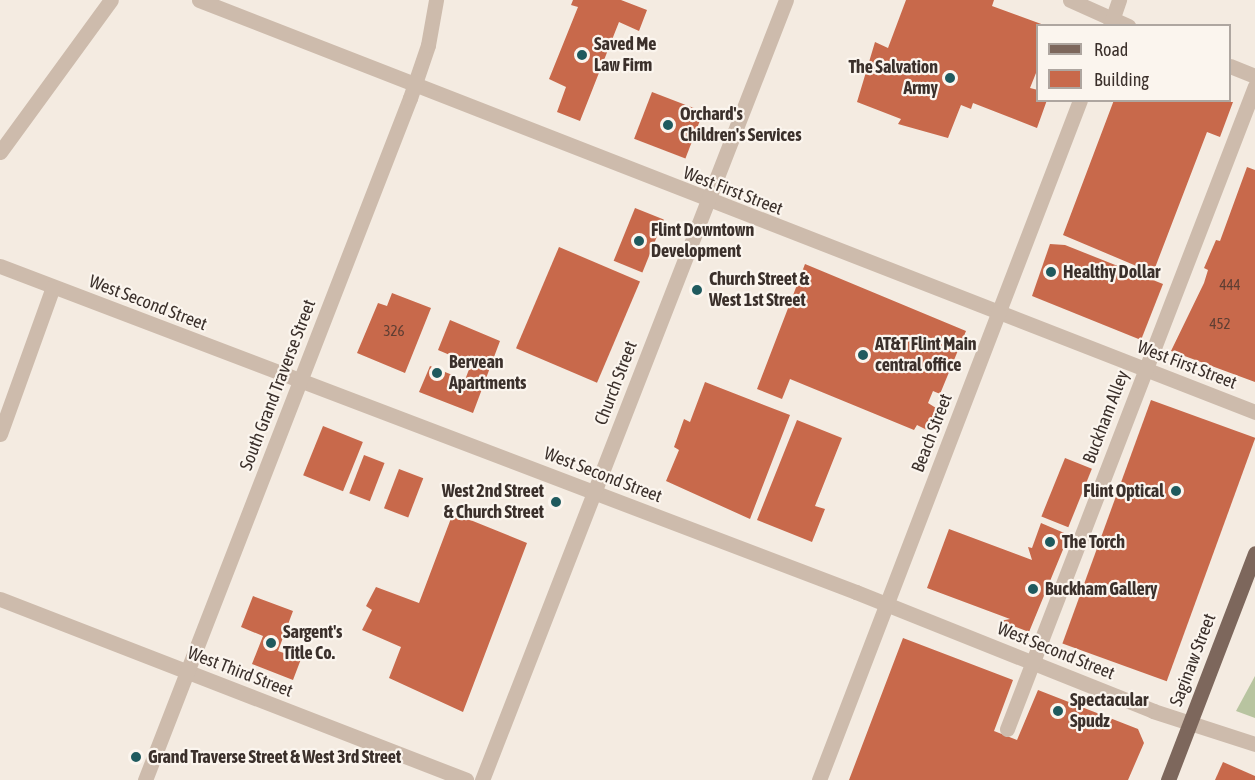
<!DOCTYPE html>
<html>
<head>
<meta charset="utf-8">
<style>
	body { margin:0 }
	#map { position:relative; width:1255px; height:780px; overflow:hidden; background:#f4ebe1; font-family:"Asap Condensed",sans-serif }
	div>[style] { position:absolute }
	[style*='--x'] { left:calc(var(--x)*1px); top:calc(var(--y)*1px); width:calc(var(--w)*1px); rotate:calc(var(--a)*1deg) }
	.green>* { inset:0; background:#b8c4a0 }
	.building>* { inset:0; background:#c8694b; transform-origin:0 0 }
	.minor>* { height:15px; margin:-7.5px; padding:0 7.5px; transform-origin:7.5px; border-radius:7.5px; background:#cdbbac }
	.major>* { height:15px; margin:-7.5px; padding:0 7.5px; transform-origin:7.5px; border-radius:7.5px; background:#7d675c }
	.dots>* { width:16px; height:16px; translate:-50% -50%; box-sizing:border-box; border:3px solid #fbf5ee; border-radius:50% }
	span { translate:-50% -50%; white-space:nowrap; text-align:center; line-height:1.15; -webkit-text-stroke:4.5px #fbf5ee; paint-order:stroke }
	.number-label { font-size:15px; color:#5e3e33 }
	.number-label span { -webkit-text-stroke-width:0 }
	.poi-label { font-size:18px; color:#3b302b; font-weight:700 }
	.left { translate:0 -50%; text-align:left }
	.right { translate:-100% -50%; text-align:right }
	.street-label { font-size:18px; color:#3b302b }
	.legend { position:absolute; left:1036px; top:24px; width:195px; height:78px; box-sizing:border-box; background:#fbf5ee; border:2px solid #aea6a0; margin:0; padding:8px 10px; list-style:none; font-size:18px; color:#3b302b }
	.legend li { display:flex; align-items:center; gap:12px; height:30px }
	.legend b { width:30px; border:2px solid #aea6a0 }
</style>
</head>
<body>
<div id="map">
	<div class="green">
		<i style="clip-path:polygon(1255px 676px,1255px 718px,1236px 711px)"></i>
	</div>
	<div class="building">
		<i style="clip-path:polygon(573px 0,621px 0,647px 10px,639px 31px,619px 22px,580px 121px,557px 112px,566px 87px,549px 79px,578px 7px,571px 5px)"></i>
		<i style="clip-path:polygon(906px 0,994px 0,992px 6px,1044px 25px,1038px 26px,1038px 68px,1030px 88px,1038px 90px,1038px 100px,1047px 100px,1037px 128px,973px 103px,971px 109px,961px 105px,948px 138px,898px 124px,901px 119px,857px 102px,875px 42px,888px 48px)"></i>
		<i style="left:652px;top:92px;width:55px;height:50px;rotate:21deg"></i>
		<i style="clip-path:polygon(1114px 100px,1233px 102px,1220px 137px,1207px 132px,1153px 273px,1063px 235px)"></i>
		<i style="clip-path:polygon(1247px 167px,1255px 170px,1255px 382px,1171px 351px,1204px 283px,1208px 270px,1204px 268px,1216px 240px,1220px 241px)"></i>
		<i style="left:635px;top:208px;width:31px;height:57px;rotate:22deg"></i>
		<i style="clip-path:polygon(1050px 244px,1065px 245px,1163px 284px,1141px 340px,1032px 296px)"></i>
		<i style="left:559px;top:247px;width:88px;height:110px;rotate:23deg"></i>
		<i style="clip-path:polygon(805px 264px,966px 331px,940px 394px,933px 391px,928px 403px,936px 408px,927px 430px,917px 425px,914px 430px,790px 379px,782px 399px,757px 389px)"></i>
		<i style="clip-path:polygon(392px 293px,431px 308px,405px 373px,357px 353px,378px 303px,387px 306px)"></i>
		<i style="clip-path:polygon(450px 320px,500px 341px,473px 413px,419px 392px,430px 366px,465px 380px,471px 364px,438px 350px)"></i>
		<i style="clip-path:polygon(705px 382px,790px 415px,750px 519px,666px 481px,679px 450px,674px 447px,684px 419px,690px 422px)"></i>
		<i style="left:1151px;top:400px;width:111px;height:259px;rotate:20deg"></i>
		<i style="clip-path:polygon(797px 420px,842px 438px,815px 506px,825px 509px,812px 542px,757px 520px)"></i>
		<i style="left:323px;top:426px;width:43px;height:53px;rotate:22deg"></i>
		<i style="left:364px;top:455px;width:22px;height:41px;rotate:21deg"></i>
		<i style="left:1065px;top:458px;width:29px;height:63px;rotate:22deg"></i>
		<i style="left:399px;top:469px;width:26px;height:42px;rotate:21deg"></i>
		<i style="clip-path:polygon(453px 513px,527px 543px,463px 712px,389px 678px,401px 647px,362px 630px,372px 610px,366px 606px,376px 587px,419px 603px)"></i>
		<i style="clip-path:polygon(1041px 523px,1069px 535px,1029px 632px,1000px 621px,1010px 619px,927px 588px,949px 529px,1032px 560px,1028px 547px,1032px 548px)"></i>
		<i style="clip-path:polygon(253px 596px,293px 611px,278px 651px,301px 659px,293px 680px,252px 664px,263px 636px,241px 627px)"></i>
		<i style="clip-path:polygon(903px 638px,1013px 680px,994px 731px,1017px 740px,1038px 690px,1138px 729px,1144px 743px,1128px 780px,849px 780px)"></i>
		<i style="clip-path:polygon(1223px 762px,1255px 776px,1255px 780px,1215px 780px)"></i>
	</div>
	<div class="minor">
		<i style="--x:199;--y:0;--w:1134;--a:21.31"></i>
		<i style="--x:1070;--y:0;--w:64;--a:24.1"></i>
		<i style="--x:1110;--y:26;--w:28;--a:-71"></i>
		<i style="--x:1230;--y:66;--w:27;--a:22"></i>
		<i style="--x:0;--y:152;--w:188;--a:-53.9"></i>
		<i style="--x:0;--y:266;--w:916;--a:20.85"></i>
		<i style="--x:856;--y:592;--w:320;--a:21.8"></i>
		<i style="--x:1153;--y:711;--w:107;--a:17.9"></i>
		<i style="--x:0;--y:434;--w:156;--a:-70.2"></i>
		<i style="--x:0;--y:599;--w:500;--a:21.2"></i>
		<i style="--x:1007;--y:729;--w:689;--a:-68.91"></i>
		<i style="--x:145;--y:780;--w:732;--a:-68.77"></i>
		<i style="--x:410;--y:98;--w:56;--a:-71.2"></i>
		<i style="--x:428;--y:45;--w:46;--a:-79.9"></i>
		<i style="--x:482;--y:780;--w:837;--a:-68.71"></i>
		<i style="--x:819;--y:780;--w:728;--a:-69"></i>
	</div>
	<div class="major">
		<i style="--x:1168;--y:780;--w:243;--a:-69"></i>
	</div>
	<div class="dots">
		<i style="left:582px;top:55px;background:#1f5a5e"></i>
		<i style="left:950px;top:78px;background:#1f5a5e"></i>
		<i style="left:668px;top:125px;background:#1f5a5e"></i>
		<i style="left:639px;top:241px;background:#1f5a5e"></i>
		<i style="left:1051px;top:272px;background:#1f5a5e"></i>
		<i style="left:697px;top:290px;background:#1f5a5e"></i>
		<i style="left:863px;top:355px;background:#1f5a5e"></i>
		<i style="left:437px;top:373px;background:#1f5a5e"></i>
		<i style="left:1176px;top:491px;background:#1f5a5e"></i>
		<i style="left:556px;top:502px;background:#1f5a5e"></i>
		<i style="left:1050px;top:542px;background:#1f5a5e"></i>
		<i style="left:1033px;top:589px;background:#1f5a5e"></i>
		<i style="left:271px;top:643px;background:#1f5a5e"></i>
		<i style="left:1058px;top:711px;background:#1f5a5e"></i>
		<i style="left:136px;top:757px;background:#1f5a5e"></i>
	</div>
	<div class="number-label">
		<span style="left:1230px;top:285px">444</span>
		<span style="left:1220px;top:324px">452</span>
		<span style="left:394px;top:331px">326</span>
	</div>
	<div class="poi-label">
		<span class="left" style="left:594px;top:55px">Saved Me<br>Law Firm</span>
		<span class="right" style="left:938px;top:78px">The Salvation<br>Army</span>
		<span class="left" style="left:680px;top:125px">Orchard's<br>Children's Services</span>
		<span class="left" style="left:651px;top:241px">Flint Downtown<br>Development</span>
		<span class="left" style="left:1063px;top:272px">Healthy Dollar</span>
		<span class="left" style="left:709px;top:290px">Church Street &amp;<br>West 1st Street</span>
		<span class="left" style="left:875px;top:355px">AT&amp;T Flint Main<br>central office</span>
		<span class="left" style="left:449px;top:373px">Bervean<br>Apartments</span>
		<span class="right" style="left:1164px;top:491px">Flint Optical</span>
		<span class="right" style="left:544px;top:502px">West 2nd Street<br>&amp; Church Street</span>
		<span class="left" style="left:1062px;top:542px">The Torch</span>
		<span class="left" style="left:1045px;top:589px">Buckham Gallery</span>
		<span class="left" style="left:283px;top:643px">Sargent's<br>Title Co.</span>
		<span class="left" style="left:1070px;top:711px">Spectacular<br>Spudz</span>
		<span class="left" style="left:148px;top:757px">Grand Traverse Street &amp; West 3rd Street</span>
	</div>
	<div class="street-label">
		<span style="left:733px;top:191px;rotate:21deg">West First Street</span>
		<span style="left:148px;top:303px;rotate:21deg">West Second Street</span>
		<span style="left:1187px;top:365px;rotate:21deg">West First Street</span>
		<span style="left:616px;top:383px;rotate:-69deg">Church Street</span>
		<span style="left:278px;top:385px;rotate:-69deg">South Grand Traverse Street</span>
		<span style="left:1106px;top:417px;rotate:-69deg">Buckham Alley</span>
		<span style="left:932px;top:433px;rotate:-69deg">Beach Street</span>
		<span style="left:603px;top:475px;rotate:21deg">West Second Street</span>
		<span style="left:1056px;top:651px;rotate:22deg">West Second Street</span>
		<span style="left:1193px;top:660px;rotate:-69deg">Saginaw Street</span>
		<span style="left:240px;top:672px;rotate:21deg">West Third Street</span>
	</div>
	<ul class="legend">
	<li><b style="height:8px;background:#7d675c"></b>Road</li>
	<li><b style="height:16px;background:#c8694b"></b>Building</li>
	</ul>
</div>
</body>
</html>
